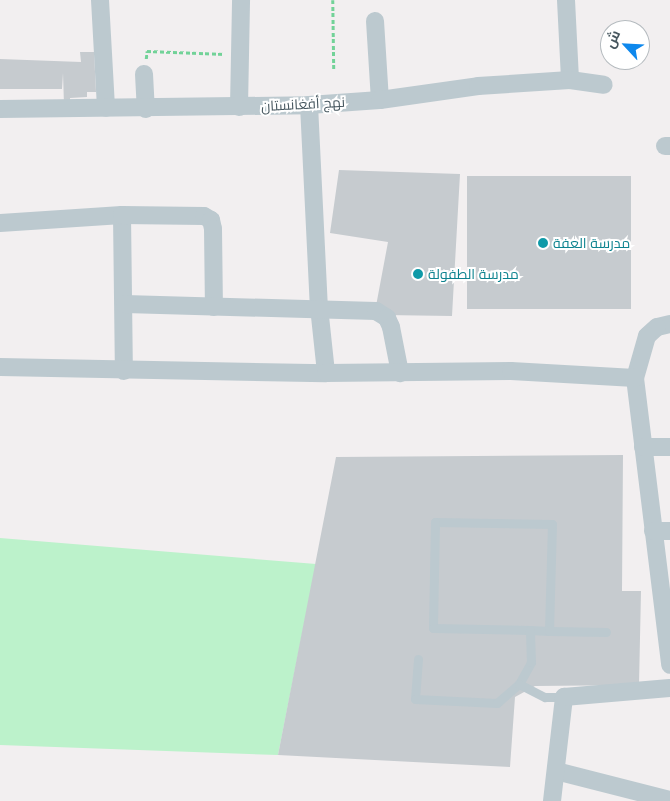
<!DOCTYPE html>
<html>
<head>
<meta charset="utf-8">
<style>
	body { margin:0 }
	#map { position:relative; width:670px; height:801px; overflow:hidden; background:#f2eff0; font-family:Poppins,Cairo,sans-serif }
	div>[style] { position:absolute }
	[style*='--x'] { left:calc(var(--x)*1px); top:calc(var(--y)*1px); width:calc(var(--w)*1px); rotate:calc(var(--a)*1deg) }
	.green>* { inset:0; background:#bcf2cb }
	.building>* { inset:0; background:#c6cbcf; transform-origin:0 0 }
	.path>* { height:2.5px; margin-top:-1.25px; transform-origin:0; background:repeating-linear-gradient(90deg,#72d298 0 4px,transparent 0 6.5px) }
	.service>* { height:9px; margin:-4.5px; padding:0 4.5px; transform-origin:4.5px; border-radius:4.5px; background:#bcc9cf }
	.minor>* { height:18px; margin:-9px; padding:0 9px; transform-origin:9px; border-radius:9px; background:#bcc9cf }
	.dots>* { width:14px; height:14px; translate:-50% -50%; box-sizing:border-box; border:2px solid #fff; border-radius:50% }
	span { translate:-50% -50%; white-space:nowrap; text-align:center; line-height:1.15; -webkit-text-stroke:4px #fff; paint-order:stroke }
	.street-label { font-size:14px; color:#46565e }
	.culture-label { font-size:14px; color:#0d838f }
	.left { translate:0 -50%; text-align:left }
	.north { position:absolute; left:600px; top:20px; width:50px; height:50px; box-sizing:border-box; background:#fff; border:1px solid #b5bbbf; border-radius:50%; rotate:295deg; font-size:14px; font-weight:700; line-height:20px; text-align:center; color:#46565e }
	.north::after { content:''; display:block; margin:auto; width:18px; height:22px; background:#0e88ed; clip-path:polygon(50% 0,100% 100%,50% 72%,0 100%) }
</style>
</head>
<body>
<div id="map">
	<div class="green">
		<i style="clip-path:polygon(0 538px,316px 564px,278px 755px,0 745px)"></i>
	</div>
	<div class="building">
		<i style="clip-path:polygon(80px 52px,94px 52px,96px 92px,87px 92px,87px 97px,70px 98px,70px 105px,64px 105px,63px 73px,62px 89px,0 89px,0 59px,81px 62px)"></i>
		<i style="clip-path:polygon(339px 170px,460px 174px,452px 316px,385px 315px,376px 306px,388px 242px,330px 233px)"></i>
		<i style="left:467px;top:176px;width:164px;height:133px"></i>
		<i style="clip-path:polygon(623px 455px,622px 591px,641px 591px,639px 685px,535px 686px,515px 697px,510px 767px,278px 755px,336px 457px)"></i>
	</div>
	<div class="path">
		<i style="--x:333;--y:0;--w:71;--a:89.2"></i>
		<i style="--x:146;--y:59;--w:8;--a:-83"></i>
		<i style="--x:147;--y:51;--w:78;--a:2.2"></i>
	</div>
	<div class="service">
		<i style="--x:549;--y:631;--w:107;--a:-88.4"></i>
		<i style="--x:552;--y:524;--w:117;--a:-179"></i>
		<i style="--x:435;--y:522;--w:106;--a:91.1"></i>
		<i style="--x:433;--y:628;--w:97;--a:1.2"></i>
		<i style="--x:530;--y:630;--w:19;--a:3"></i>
		<i style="--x:549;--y:631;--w:57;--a:1"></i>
		<i style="--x:418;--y:659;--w:40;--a:94.3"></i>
		<i style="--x:415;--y:699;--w:82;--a:2.8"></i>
		<i style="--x:497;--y:703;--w:29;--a:-41"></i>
		<i style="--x:519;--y:684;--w:25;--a:-61"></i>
		<i style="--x:531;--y:662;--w:32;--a:-92"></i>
		<i style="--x:519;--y:684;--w:29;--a:27"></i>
		<i style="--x:545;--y:697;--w:19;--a:0"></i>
	</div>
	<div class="minor">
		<i style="--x:100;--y:0;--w:108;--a:86.8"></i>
		<i style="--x:566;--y:0;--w:80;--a:87.1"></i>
		<i style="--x:375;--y:21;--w:79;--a:86.4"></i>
		<i style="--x:144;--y:74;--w:35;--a:87"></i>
		<i style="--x:309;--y:105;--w:202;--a:87.2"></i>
		<i style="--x:319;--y:307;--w:66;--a:83.9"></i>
		<i style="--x:239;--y:107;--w:107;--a:-88.9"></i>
		<i style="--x:0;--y:109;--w:309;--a:-0.7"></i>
		<i style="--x:309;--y:105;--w:71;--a:-4"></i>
		<i style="--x:380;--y:100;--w:99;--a:-8.1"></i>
		<i style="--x:478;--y:86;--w:92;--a:-3.7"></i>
		<i style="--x:570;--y:80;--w:34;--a:8"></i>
		<i style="--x:665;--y:146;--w:5;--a:0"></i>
		<i style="--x:122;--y:215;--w:156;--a:89.3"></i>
		<i style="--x:0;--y:223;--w:122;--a:-3.8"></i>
		<i style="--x:122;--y:215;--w:82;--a:0.7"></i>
		<i style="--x:204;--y:216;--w:8;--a:30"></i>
		<i style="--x:211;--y:220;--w:9;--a:77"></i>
		<i style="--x:213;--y:229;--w:78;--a:89.3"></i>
		<i style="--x:125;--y:304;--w:251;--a:1.6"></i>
		<i style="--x:376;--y:311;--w:13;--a:32"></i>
		<i style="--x:387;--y:318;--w:10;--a:66"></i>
		<i style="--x:391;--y:327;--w:47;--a:78.9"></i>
		<i style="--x:670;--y:324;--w:13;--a:167"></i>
		<i style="--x:657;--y:327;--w:13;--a:138"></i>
		<i style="--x:647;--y:336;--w:44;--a:105.9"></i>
		<i style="--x:635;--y:378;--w:289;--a:83"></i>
		<i style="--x:0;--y:367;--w:326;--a:1.1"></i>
		<i style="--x:326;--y:373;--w:185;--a:-0.6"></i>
		<i style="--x:511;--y:371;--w:124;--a:3.2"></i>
		<i style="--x:643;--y:447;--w:27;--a:0"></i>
		<i style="--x:653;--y:531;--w:17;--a:0"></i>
		<i style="--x:556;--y:771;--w:118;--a:14.3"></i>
		<i style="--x:552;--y:801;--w:105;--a:-83.4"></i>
		<i style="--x:564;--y:697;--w:106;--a:-4.9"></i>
	</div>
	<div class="dots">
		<i style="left:543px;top:243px;background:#0f9aa8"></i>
		<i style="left:418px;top:274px;background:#0f9aa8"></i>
	</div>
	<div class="street-label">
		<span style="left:303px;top:104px;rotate:-3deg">نهج أفغانستان</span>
	</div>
	<div class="culture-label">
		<span class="left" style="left:553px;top:243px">مدرسة العفة</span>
		<span class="left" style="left:428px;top:274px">مدرسة الطفولة</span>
	</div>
	<div class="north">ش</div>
</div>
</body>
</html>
